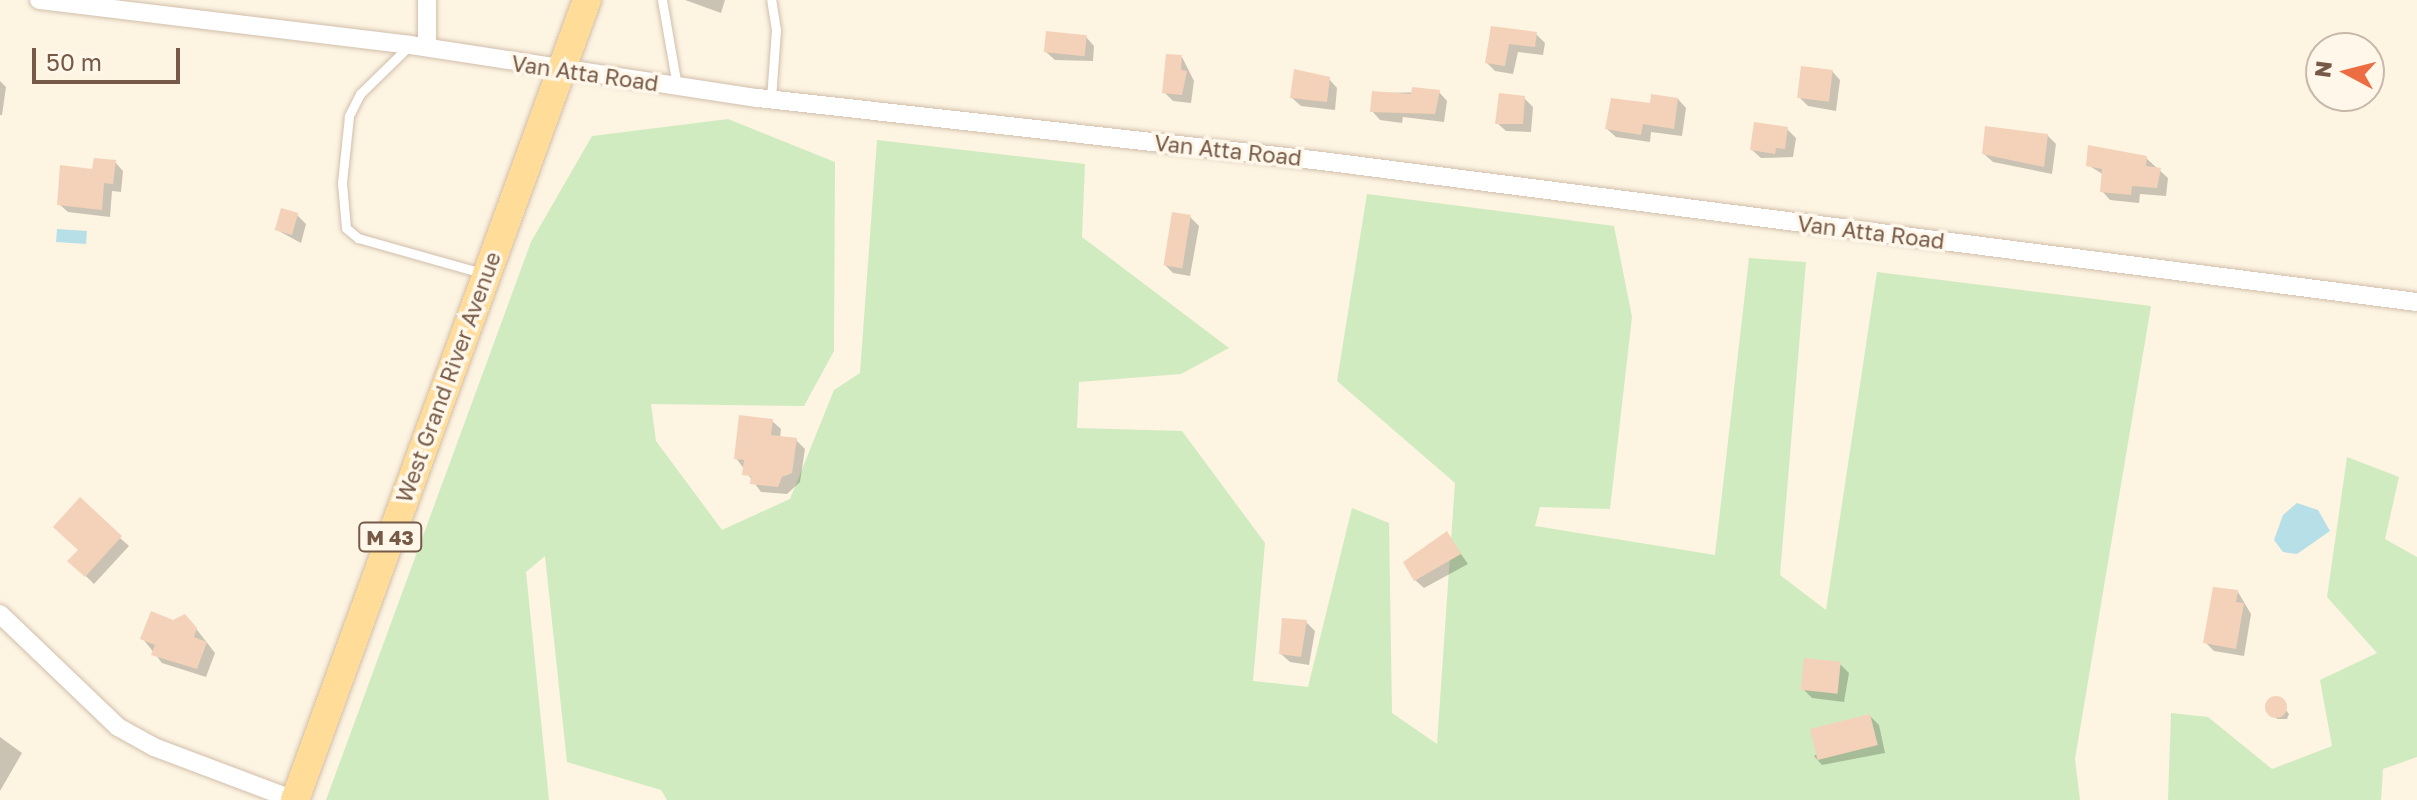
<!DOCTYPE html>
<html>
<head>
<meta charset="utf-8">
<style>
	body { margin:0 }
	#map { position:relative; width:2417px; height:800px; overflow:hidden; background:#fdf4e2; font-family:"Golos Text",sans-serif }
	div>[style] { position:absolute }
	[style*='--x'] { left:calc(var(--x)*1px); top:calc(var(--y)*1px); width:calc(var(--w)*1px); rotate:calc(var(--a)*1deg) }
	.green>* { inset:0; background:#d0ebc0 }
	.water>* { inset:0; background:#b6dfe7; transform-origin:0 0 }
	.shadow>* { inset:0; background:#0003 }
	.building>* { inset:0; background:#f4d2b9; transform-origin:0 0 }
	.round { border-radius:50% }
	.roads { filter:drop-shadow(0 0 2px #d1beab) drop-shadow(0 0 2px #d1beab) }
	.service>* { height:9px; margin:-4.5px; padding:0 4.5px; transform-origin:4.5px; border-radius:4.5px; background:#fff }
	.minor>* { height:18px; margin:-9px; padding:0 9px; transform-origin:9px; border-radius:9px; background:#fff }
	.primary>* { height:28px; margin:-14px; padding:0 14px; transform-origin:14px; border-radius:14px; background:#ffdc98 }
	span { translate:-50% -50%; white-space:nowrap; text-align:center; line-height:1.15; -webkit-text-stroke:7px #fff7ea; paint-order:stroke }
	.shield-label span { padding:2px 6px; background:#fff7ea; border:2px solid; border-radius:6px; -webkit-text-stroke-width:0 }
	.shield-label { font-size:20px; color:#765a47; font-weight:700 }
	.street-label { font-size:22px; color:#765a47 }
	.north { position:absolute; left:2305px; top:32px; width:80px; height:80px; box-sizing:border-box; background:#fff7ea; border:2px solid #c8b8a9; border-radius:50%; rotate:277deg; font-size:22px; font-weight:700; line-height:32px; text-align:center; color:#765a47 }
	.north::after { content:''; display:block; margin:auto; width:28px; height:36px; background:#ed6d42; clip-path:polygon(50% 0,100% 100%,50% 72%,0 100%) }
	.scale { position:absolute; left:32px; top:48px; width:148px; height:36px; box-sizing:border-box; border:4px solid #765a47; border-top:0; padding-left:10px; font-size:24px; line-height:28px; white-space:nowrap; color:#765a47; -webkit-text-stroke:6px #fff7ea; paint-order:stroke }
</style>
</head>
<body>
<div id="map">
	<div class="green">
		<i style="clip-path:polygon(728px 119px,835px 162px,834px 351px,804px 406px,651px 404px,656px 441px,722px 530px,790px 499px,834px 390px,860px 373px,877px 140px,1085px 164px,1082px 237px,1229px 348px,1181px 374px,1079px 382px,1077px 428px,1182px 431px,1265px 543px,1253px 681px,1308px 687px,1352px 508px,1389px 523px,1392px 713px,1437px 744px,1455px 483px,1337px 381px,1367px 194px,1614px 226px,1632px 317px,1610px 509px,1540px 507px,1535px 526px,1715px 555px,1749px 258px,1806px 262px,1780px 575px,1826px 610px,1877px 272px,2151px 306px,2075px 759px,2080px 800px,667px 800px,661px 790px,567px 762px,545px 556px,526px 572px,549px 800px,326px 800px,531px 242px,592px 136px)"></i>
		<i style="clip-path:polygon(2347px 457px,2399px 477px,2385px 539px,2417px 557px,2417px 757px,2383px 769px,2381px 800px,2168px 800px,2171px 713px,2208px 717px,2272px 769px,2332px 746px,2320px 680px,2377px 653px,2327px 597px)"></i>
	</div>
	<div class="water">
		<i style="left:57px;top:229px;width:30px;height:13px;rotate:4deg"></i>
		<i style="clip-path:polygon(2297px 503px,2318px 510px,2330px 531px,2297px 554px,2283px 552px,2274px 540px,2283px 515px)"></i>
	</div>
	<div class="shadow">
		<i style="clip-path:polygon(685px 0,725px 0,721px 13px)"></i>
		<i style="clip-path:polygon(1493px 29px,1536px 34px,1545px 43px,1543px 55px,1518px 52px,1513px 74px,1495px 71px,1487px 63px)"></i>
		<i style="clip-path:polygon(1086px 37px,1094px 46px,1093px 61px,1055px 60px,1046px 52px)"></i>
		<i style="clip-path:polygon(1182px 57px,1194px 81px,1191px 103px,1173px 101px,1164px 92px)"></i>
		<i style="clip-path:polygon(1832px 71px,1840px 80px,1836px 111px,1808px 106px,1799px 97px)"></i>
		<i style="clip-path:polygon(1329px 79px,1337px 88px,1335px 110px,1301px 106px,1292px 98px)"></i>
		<i style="clip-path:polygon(0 81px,6px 87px,2px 115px,0 115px)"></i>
		<i style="clip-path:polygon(1439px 92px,1447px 101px,1444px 122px,1403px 117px,1402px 123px,1380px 120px,1372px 111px,1374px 93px)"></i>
		<i style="clip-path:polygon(1524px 98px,1533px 107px,1531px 132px,1506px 131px,1497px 123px)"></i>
		<i style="clip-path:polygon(1678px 99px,1686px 108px,1682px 136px,1651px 132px,1650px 142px,1616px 137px,1607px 129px,1652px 105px)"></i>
		<i style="clip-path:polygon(1787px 129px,1796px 138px,1793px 157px,1761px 158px,1752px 150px)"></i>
		<i style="clip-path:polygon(2047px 135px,2056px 144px,2052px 174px,1993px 162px,1984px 154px)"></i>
		<i style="clip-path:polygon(2146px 158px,2168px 178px,2166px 196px,2140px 194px,2139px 203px,2110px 200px,2102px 191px,2104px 175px,2088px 165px)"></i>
		<i style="clip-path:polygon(115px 162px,123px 171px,121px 192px,112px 191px,110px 217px,68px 212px,59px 204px,94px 171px)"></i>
		<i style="clip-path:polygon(297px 215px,306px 224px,301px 243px,277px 230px)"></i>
		<i style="clip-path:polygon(1190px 217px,1199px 226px,1190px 276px,1173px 273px,1164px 264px)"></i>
		<i style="clip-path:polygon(772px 421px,781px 429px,780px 438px,796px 440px,805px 449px,800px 482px,787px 494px,761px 492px,736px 458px)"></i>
		<i style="clip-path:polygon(1447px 534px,1468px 564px,1424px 588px,1415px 580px)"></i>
		<i style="clip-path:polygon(120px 538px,129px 546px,94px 584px,70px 561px,80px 550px)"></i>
		<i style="clip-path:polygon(2238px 592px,2251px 614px,2244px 656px,2214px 651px,2205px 642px)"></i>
		<i style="clip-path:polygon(173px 622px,194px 626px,215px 653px,206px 677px,162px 663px,143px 639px)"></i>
		<i style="clip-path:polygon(1306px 622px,1315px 631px,1309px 665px,1290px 662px,1281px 654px)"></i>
		<i style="clip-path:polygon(1840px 664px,1849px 673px,1844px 702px,1812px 698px,1803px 689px)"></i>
		<i style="clip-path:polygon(2277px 698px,2289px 714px,2287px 719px,2277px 719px,2267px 706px)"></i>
		<i style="clip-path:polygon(1870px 716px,1879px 725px,1885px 753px,1822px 765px,1814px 756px)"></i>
		<i style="clip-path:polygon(0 737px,22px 753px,0 791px)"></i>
	</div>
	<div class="building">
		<i style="clip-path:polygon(1491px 26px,1537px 32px,1535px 47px,1509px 44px,1505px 66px,1485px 63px)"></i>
		<i style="left:1046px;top:31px;width:41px;height:21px;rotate:6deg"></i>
		<i style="clip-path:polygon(1166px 54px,1182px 55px,1181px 70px,1187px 71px,1182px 95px,1162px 93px)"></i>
		<i style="left:1801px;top:66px;width:32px;height:32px;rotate:7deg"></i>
		<i style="clip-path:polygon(1294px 69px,1330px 77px,1327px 102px,1290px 98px)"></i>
		<i style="clip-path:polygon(1412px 87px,1440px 90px,1435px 114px,1370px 112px,1372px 91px,1411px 94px)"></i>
		<i style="clip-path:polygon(1499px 93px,1525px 96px,1523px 124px,1495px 124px)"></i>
		<i style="clip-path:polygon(1651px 94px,1678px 98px,1674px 129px,1643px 124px,1641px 135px,1605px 129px,1611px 98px,1650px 103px)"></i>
		<i style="clip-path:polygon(1754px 122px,1788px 127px,1785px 149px,1776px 148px,1775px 154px,1750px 150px)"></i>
		<i style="clip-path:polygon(1985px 126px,2048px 134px,2044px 167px,1982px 154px)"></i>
		<i style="clip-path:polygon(2088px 145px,2147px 156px,2146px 166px,2161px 168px,2157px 188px,2132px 186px,2131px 195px,2100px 192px,2102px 169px,2086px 166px)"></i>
		<i style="clip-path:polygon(94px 158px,116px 160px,113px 184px,104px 183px,102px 210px,57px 205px,60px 165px,92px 169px)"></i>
		<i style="left:281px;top:208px;width:18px;height:23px;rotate:16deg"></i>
		<i style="left:1172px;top:212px;width:19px;height:54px;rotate:9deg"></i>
		<i style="clip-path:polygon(739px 415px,773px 419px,771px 435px,797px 438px,792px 473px,782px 477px,778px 487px,750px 484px,751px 476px,742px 475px,744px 460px,734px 459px)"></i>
		<i style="clip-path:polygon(80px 497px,122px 536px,85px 577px,67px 561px,78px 550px,53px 527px)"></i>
		<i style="clip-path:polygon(1447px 531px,1461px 554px,1414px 581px,1403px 562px)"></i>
		<i style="clip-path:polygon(2213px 587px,2238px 590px,2236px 602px,2244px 603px,2236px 649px,2203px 643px)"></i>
		<i style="clip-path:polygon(151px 611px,173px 620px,185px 614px,197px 628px,194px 637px,207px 642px,197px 669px,151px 655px,155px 645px,140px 639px)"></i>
		<i style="clip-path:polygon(1282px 618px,1307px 620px,1301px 657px,1279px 654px)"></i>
		<i style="left:1804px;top:658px;width:37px;height:32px;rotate:6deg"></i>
		<i class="round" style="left:2265px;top:696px;width:22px;height:22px"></i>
		<i style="left:1870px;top:714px;width:32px;height:62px;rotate:76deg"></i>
	</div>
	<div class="roads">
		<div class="service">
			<i style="--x:662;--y:0;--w:87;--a:80.1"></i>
			<i style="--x:410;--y:45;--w:70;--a:135.6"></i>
			<i style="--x:360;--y:94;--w:25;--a:117"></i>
			<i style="--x:349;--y:116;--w:67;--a:96"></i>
			<i style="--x:342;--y:183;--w:45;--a:84.9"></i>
			<i style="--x:346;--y:228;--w:16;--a:40"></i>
			<i style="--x:358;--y:238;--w:132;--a:15.8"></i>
			<i style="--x:771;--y:99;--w:69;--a:-85.9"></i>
			<i style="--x:776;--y:30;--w:30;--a:-99"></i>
		</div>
		<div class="minor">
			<i style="--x:39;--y:0;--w:374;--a:6.9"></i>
			<i style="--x:410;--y:45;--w:352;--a:8.7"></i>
			<i style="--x:758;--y:98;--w:568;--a:6.37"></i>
			<i style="--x:1322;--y:161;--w:1104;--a:7.34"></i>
			<i style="--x:427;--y:47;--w:47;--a:-90"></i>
			<i style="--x:0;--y:614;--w:163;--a:43.8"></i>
			<i style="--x:118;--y:727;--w:41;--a:29.1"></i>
			<i style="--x:154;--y:747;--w:150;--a:20.7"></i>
		</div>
		<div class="primary">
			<i style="--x:295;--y:800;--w:852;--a:-69.95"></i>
		</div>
	</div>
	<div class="shield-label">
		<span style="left:390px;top:537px">M 43</span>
	</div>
	<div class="street-label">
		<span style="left:585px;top:73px;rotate:8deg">Van Atta Road</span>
		<span style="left:1228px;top:150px;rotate:6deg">Van Atta Road</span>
		<span style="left:1871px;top:232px;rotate:7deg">Van Atta Road</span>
		<span style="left:448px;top:377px;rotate:-70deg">West Grand River Avenue</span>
	</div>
	<div class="north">N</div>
	<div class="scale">50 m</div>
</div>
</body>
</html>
